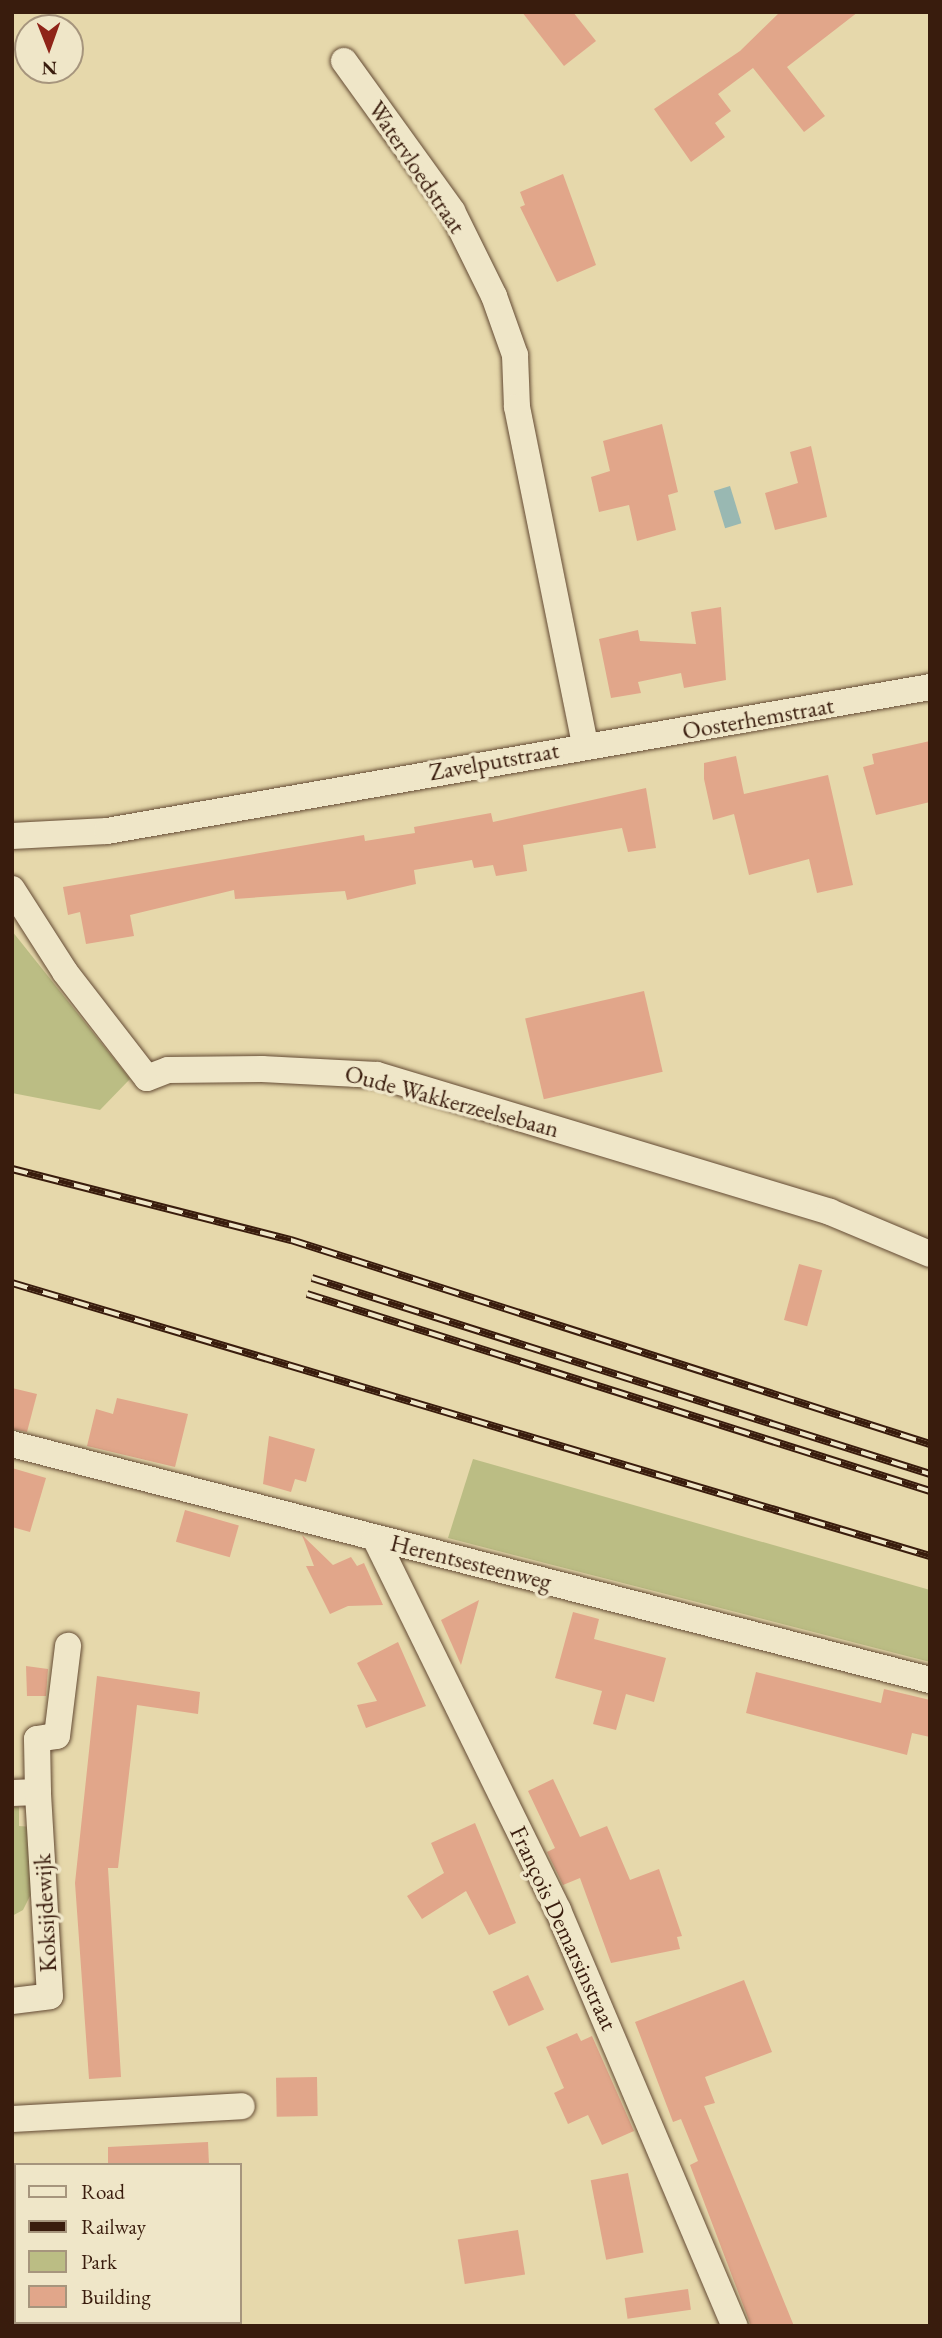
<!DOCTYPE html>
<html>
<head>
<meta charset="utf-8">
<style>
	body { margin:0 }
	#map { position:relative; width:942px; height:2338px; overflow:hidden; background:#e6d8ab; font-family:"EB Garamond",serif }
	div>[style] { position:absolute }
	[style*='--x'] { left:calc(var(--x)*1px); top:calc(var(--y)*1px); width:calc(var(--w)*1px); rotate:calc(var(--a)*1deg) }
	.green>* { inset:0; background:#bbbd84 }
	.water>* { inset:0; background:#99b8b2; transform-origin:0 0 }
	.building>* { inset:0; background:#e1a68a; transform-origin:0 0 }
	.roads { filter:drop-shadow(0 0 2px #644b34) drop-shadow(0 0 2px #644b34) }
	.street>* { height:26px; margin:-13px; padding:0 13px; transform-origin:13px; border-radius:13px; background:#efe6c8 }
	.rail>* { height:8px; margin-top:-4px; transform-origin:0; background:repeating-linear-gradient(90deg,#efe6c8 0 16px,#391c0d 0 32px); box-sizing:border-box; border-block:2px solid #391c0d }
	span { translate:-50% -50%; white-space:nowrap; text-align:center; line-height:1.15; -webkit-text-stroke:7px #efe6c8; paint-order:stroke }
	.street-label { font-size:24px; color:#391c0d }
	.frame { position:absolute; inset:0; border:14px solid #391c0d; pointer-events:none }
	.legend { position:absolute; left:14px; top:2163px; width:228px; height:161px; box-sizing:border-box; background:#efe6c8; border:2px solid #a6957d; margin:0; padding:9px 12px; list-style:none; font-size:21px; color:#391c0d }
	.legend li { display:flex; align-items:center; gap:14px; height:35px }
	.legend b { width:35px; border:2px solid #a6957d }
	.north { position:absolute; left:14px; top:14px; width:70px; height:70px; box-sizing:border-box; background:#efe6c8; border:2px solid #a6957d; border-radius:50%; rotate:179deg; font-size:19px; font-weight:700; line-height:28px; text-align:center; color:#391c0d }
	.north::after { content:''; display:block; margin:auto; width:24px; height:32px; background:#8f2418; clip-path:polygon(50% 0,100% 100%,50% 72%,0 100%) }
</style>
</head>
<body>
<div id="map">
	<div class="green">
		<i style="clip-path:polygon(12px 931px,130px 1079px,100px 1110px,12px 1093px)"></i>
		<i style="clip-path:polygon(473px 1459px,930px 1590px,930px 1662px,448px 1538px)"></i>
		<i style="clip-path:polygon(12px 1807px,19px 1807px,19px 1826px,33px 1827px,36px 1884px,23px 1910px,12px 1916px)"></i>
	</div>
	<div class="water">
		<i style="left:730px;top:486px;width:39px;height:17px;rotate:73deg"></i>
	</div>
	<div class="building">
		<i style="clip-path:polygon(522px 12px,573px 12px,596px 41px,564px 66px)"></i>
		<i style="clip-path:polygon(780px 12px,858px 12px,787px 67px,825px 116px,804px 132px,753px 68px,718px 94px,731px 111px,715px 123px,725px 137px,691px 162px,654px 109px,740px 51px)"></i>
		<i style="clip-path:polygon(563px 174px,596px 265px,557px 282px,520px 207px,525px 205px,520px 192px)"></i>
		<i style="clip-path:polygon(662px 424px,678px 492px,668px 495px,676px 530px,637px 541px,629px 505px,599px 512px,591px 477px,610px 471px,603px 441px)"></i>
		<i style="clip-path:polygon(811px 446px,827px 517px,775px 530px,765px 493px,798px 483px,790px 452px)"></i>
		<i style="clip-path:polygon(721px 607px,726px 680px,684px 688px,681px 673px,638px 682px,641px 693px,611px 698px,599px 639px,638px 630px,640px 641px,696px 644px,691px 612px)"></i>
		<i style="clip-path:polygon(930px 741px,930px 802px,876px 815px,863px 767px,874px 764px,872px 754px)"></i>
		<i style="clip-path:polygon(736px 756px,744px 794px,828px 775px,853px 885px,817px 893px,809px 859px,749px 875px,734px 814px,713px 820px,704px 779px,704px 763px)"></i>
		<i style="clip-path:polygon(646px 788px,656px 848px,628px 852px,622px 828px,523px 845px,527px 871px,496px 876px,493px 865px,474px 868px,472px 860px,414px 870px,416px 884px,347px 900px,345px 891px,235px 899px,234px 890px,130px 915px,134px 936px,86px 944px,80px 912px,68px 915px,63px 887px,364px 835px,365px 841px,415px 833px,414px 827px,491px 813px,493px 822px)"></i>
		<i style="left:644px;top:991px;width:83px;height:122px;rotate:77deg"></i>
		<i style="left:799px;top:1264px;width:24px;height:58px;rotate:15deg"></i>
		<i style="clip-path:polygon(12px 1388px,37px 1394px,27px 1432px,12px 1429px)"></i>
		<i style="clip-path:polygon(117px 1398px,188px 1414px,175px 1467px,87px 1446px,96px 1409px,113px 1414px)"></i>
		<i style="clip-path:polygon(269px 1436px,315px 1449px,306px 1482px,295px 1479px,291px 1492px,263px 1484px)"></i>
		<i style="clip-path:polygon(12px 1468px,46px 1478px,30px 1532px,12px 1527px)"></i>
		<i style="left:185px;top:1510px;width:56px;height:33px;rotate:16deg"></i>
		<i style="clip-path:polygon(302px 1535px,333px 1565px,351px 1557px,357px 1566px,364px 1563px,383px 1605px,348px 1606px,330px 1614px,306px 1566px,314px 1566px)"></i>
		<i style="clip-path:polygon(479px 1600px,461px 1665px,441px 1620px)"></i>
		<i style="clip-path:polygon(573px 1612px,599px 1619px,594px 1639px,666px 1658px,654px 1702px,626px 1694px,616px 1730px,593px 1724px,602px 1691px,555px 1678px)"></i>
		<i style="clip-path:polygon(398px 1642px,426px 1706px,366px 1728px,357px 1705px,377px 1701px,357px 1663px)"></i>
		<i style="clip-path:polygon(26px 1666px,48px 1669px,46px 1696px,27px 1696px)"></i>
		<i style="clip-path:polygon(756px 1672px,881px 1703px,884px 1689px,930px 1700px,930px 1737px,912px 1733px,907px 1755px,746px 1713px)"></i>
		<i style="clip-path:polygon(97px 1676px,200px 1692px,198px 1714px,137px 1705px,118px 1868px,108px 1868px,121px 2077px,89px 2079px,75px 1883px)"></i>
		<i style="clip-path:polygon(553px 1779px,580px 1837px,607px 1826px,630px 1880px,659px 1869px,682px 1936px,677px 1937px,680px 1949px,611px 1963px,580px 1878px,563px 1885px,547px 1852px,555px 1848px,528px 1791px)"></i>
		<i style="clip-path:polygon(475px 1823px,516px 1923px,489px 1935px,466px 1891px,422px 1919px,407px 1896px,444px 1873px,431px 1843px)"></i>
		<i style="left:528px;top:1975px;width:38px;height:39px;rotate:65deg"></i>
		<i style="clip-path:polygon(744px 1980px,772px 2052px,705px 2077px,715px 2103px,704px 2106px,794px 2326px,751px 2326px,690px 2165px,698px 2161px,681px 2119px,673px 2122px,635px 2022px)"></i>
		<i style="clip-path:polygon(577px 2033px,581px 2041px,592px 2036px,634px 2131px,602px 2145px,588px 2115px,568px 2124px,554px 2093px,564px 2088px,546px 2047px)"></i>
		<i style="left:317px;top:2077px;width:39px;height:41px;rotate:89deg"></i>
		<i style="clip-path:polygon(208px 2142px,209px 2165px,108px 2165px,108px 2147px)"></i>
		<i style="left:628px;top:2173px;width:81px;height:38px;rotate:79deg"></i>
		<i style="left:518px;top:2230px;width:45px;height:61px;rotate:81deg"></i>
		<i style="left:688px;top:2289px;width:21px;height:64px;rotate:82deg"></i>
	</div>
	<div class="roads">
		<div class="street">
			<i style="--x:344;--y:61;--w:185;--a:54.2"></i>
			<i style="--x:452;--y:211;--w:95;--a:63.7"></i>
			<i style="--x:494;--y:296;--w:63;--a:70.4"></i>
			<i style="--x:515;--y:355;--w:52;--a:87.8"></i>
			<i style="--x:517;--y:407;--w:344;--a:78.6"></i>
			<i style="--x:12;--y:836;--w:95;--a:-3"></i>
			<i style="--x:107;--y:831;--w:836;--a:-9.92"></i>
			<i style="--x:12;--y:889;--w:98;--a:57.4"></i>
			<i style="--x:65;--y:972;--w:134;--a:52.3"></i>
			<i style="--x:147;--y:1078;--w:22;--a:-21"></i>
			<i style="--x:168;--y:1070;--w:94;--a:-0.6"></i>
			<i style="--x:262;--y:1069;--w:115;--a:3"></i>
			<i style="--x:377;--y:1075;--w:473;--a:16.8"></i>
			<i style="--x:830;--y:1212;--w:108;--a:22.8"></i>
			<i style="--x:12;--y:1444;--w:948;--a:14.42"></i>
			<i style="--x:375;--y:1538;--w:415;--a:63.8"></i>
			<i style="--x:558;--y:1910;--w:452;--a:67"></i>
			<i style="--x:12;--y:1793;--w:26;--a:-2"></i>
			<i style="--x:38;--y:1792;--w:53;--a:-91.1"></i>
			<i style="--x:37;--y:1739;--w:20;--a:-9"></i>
			<i style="--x:57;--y:1736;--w:91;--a:-83"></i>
			<i style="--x:12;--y:2001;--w:38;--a:-7"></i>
			<i style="--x:50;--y:1996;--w:204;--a:-93.4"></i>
			<i style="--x:12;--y:2119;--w:230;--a:-3.2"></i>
		</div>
	</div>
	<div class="rail">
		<i style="--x:12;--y:1169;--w:288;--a:14.3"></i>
		<i style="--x:291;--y:1240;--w:671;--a:17.71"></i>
		<i style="--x:312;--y:1278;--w:648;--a:17.6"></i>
		<i style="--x:12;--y:1283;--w:958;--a:16.56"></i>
		<i style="--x:307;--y:1294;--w:653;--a:17.55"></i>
	</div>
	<div class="street-label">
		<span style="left:417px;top:167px;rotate:56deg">Watervloedstraat</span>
		<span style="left:758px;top:718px;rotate:-10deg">Oosterhemstraat</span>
		<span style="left:494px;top:761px;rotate:-10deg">Zavelputstraat</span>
		<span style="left:452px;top:1101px;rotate:15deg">Oude Wakkerzeelsebaan</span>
		<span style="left:471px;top:1562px;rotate:14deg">Herentsesteenweg</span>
		<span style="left:45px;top:1913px;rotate:-93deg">Koksijdewijk</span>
		<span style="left:564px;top:1928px;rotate:65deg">François Demarsinstraat</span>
	</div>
	<div class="frame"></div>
	<ul class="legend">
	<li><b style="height:9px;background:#efe6c8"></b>Road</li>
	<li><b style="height:9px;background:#391c0d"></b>Railway</li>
	<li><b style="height:19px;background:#bbbd84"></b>Park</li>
	<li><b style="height:19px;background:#e1a68a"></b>Building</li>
	</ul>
	<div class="north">N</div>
</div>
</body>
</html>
